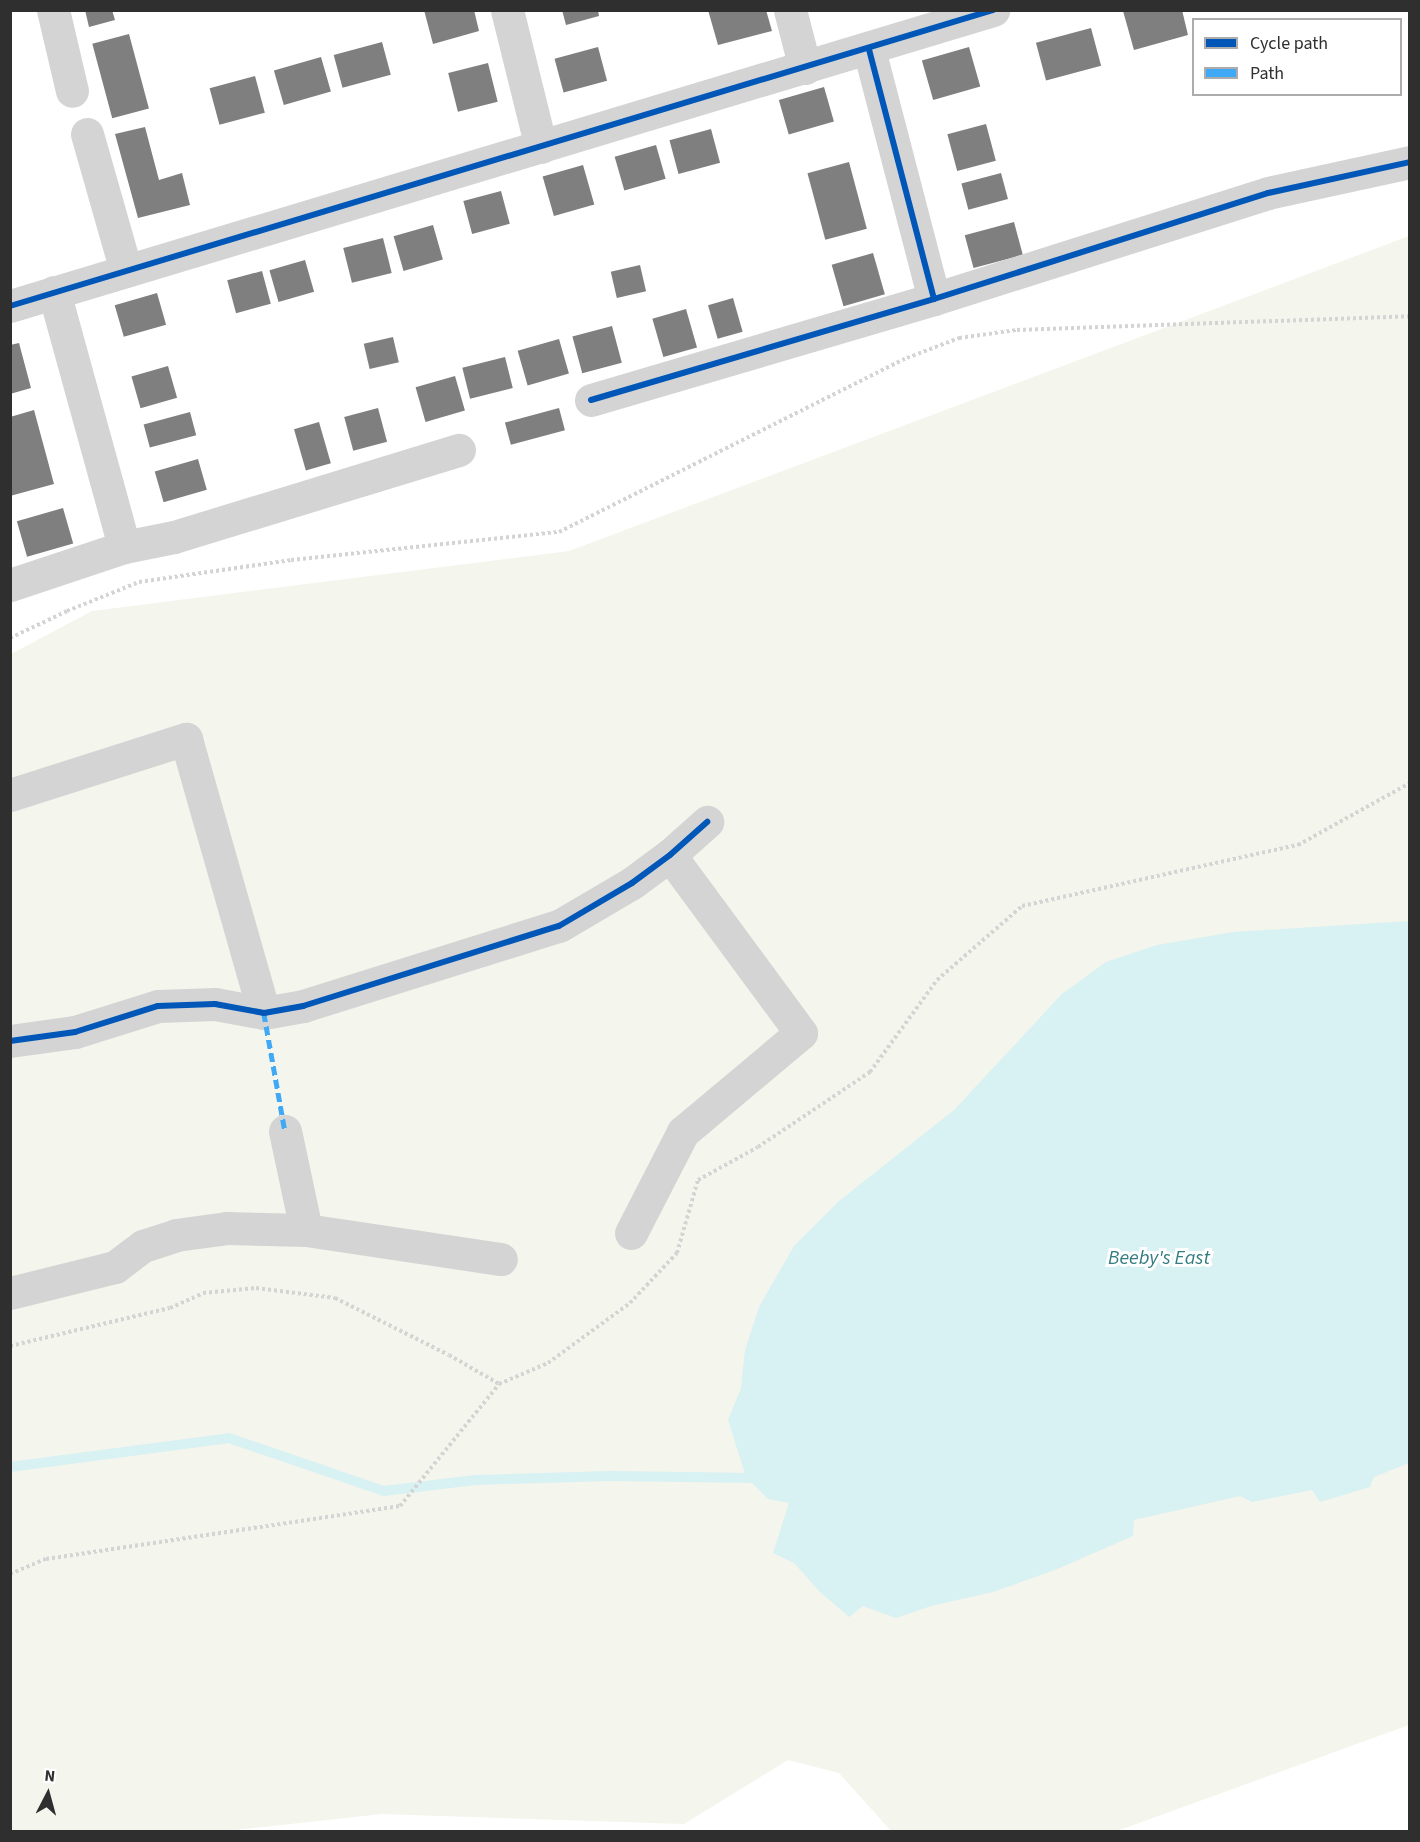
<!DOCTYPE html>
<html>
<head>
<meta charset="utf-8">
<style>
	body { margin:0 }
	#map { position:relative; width:1420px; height:1842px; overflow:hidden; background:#fff; font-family:"Source Sans 3",sans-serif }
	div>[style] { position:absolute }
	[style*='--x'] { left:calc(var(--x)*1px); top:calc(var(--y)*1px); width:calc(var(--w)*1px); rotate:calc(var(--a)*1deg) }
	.green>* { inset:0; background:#f4f5ec }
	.water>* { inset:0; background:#d8f1f3 }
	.stream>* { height:10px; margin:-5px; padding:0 5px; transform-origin:5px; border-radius:5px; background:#d8f1f3 }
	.building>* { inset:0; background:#7f7f7f; transform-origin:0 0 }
	.path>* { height:4px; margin-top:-2px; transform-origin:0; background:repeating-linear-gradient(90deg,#d4d4d4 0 3px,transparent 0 6px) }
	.minor>* { height:33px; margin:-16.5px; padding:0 16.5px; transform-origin:16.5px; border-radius:16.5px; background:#d4d4d4 }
	.quiet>* { height:4.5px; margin-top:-2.25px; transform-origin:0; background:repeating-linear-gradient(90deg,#3fa9f5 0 9px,transparent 0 13.5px) }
	.cycleway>* { height:6px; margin:-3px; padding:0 3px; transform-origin:3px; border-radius:3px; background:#0057b8 }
	span { translate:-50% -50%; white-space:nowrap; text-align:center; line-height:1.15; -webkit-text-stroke:6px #fff; paint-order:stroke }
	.water-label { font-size:20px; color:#337c81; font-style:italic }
	.frame { position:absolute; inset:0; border:12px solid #2f2f2f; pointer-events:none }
	.legend { position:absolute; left:1192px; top:18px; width:210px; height:78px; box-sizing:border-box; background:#fff; border:2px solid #acacac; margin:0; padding:8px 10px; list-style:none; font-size:18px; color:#2f2f2f }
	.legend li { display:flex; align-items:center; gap:12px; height:30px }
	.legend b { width:30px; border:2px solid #acacac }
	.north { position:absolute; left:18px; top:1764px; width:60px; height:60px; -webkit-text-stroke:4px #fff; paint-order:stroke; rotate:6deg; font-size:16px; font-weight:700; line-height:24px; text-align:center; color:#2f2f2f }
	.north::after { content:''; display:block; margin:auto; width:21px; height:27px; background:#2f2f2f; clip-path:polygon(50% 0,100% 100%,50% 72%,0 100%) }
</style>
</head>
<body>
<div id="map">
	<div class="green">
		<i style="clip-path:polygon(1409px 236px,1409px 1725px,1117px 1831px,891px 1831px,839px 1773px,788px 1760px,684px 1824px,382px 1814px,216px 1832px,11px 1832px,11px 654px,92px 611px,569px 551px)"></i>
	</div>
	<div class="water">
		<i style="clip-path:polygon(1409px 921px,1409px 1463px,1374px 1477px,1370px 1487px,1320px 1502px,1312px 1490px,1252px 1502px,1240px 1496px,1134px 1520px,1133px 1536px,1055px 1570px,993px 1592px,931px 1606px,896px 1618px,863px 1606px,849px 1617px,819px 1591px,794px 1563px,773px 1553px,789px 1503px,768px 1499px,746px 1477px,728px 1420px,741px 1388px,745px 1350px,759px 1307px,794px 1246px,839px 1201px,954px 1110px,1062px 994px,1106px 962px,1157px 945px,1233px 932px)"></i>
	</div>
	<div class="stream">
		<i style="--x:10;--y:1467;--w:221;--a:-7.5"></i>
		<i style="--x:229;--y:1438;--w:164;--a:18.9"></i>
		<i style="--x:384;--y:1491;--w:92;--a:-6.9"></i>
		<i style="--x:475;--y:1480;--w:135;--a:-1.7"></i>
		<i style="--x:610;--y:1476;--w:148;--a:0.8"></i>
	</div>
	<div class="building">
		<i style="clip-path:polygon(85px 10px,112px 10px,115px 20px,89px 27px)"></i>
		<i style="clip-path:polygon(424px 10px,474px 10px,479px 31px,433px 44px)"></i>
		<i style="clip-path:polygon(562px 10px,598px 10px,599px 16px,566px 25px)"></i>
		<i style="clip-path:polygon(708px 10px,766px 10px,772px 31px,718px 45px)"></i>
		<i style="clip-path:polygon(1182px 10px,1188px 35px,1134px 50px,1123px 11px)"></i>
		<i style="left:1091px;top:28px;width:39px;height:57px;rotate:75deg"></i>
		<i style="left:129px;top:34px;width:77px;height:38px;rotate:75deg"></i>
		<i style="left:382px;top:42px;width:34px;height:50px;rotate:75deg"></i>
		<i style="left:598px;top:47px;width:35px;height:45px;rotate:75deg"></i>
		<i style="left:969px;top:47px;width:41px;height:49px;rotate:74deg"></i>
		<i style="left:321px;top:57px;width:36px;height:49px;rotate:74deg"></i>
		<i style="left:488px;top:63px;width:40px;height:41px;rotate:76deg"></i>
		<i style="left:255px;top:76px;width:38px;height:47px;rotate:75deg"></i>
		<i style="left:824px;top:87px;width:36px;height:47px;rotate:74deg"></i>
		<i style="left:986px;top:124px;width:38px;height:40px;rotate:75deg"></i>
		<i style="clip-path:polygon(145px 127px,159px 180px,182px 173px,190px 205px,138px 218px,115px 134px)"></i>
		<i style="left:711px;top:129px;width:35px;height:43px;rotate:75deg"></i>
		<i style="left:656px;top:145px;width:35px;height:43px;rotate:74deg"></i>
		<i style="left:849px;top:162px;width:69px;height:43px;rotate:75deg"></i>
		<i style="left:583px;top:165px;width:41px;height:42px;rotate:74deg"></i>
		<i style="left:1001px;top:173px;width:27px;height:41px;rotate:75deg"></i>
		<i style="left:501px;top:191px;width:34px;height:39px;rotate:75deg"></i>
		<i style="left:1014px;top:222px;width:34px;height:51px;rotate:75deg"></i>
		<i style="left:433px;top:225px;width:36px;height:41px;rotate:74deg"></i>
		<i style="left:383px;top:238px;width:36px;height:41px;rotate:76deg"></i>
		<i style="left:873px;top:253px;width:43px;height:43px;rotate:74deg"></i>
		<i style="left:305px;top:260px;width:33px;height:37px;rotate:74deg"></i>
		<i style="left:640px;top:265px;width:27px;height:30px;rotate:77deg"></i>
		<i style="left:262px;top:271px;width:34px;height:36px;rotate:75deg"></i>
		<i style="left:157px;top:293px;width:33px;height:44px;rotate:74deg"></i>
		<i style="left:733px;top:298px;width:35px;height:26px;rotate:74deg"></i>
		<i style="left:686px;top:309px;width:40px;height:35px;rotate:74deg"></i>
		<i style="left:612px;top:326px;width:38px;height:41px;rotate:75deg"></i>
		<i style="left:393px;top:337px;width:26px;height:30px;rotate:77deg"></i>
		<i style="left:559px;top:339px;width:36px;height:43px;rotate:74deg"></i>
		<i style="clip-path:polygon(19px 343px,31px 388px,10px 394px,10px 345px)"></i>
		<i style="left:505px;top:357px;width:32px;height:44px;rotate:76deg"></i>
		<i style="left:168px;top:366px;width:33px;height:38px;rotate:74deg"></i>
		<i style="left:455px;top:376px;width:36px;height:41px;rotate:74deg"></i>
		<i style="left:378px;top:408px;width:35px;height:35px;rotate:75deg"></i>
		<i style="left:559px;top:408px;width:23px;height:56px;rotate:75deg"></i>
		<i style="clip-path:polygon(34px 410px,54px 484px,10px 496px,10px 417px)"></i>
		<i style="left:190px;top:412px;width:24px;height:48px;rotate:75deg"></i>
		<i style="left:319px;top:422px;width:43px;height:26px;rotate:74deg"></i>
		<i style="left:198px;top:459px;width:32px;height:45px;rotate:74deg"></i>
		<i style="left:63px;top:508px;width:37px;height:48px;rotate:74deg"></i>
	</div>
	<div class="path">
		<i style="--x:10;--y:638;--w:63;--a:-25.3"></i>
		<i style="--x:67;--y:611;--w:78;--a:-21.9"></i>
		<i style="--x:139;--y:582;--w:154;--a:-8.2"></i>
		<i style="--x:291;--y:560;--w:269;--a:-6"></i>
		<i style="--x:559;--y:532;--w:389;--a:-26.6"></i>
		<i style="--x:907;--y:358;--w:56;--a:-21"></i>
		<i style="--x:959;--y:338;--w:59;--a:-7.9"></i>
		<i style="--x:1017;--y:330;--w:393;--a:-2"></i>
		<i style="--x:10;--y:1346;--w:164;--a:-13.4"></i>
		<i style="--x:170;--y:1308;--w:36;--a:-24"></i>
		<i style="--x:203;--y:1293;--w:53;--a:-5.4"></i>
		<i style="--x:256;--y:1288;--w:80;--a:7.2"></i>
		<i style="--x:335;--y:1298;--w:127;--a:26.6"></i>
		<i style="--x:449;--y:1355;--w:58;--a:30.1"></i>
		<i style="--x:499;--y:1384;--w:53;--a:-23.2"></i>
		<i style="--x:548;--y:1363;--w:102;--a:-36.2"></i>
		<i style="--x:630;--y:1303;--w:69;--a:-46.8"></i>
		<i style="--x:677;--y:1253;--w:76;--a:-74"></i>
		<i style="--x:698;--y:1180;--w:68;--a:-28.8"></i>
		<i style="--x:758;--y:1147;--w:135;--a:-33.8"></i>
		<i style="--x:870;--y:1072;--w:114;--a:-53.9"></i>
		<i style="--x:937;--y:980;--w:113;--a:-41"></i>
		<i style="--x:1022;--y:906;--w:283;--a:-12.5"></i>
		<i style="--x:1298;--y:845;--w:128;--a:-29"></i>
		<i style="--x:10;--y:1574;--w:39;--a:-23"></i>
		<i style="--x:46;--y:1559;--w:358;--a:-8.5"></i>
		<i style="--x:400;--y:1506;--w:157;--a:-50.9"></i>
	</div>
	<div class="minor">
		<i style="--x:53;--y:10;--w:83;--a:76.8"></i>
		<i style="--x:507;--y:10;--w:141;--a:76.1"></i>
		<i style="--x:790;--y:10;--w:60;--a:75.5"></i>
		<i style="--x:87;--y:134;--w:142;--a:74.1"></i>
		<i style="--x:54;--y:292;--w:264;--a:74.6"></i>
		<i style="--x:934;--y:299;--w:350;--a:-17.6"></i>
		<i style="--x:1268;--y:193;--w:145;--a:-12.3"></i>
		<i style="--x:10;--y:306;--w:1027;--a:-16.76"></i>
		<i style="--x:591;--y:400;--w:358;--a:-16.4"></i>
		<i style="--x:934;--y:299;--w:258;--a:-104.6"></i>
		<i style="--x:10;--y:585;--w:120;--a:-18.4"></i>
		<i style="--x:124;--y:547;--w:51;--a:-11.3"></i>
		<i style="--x:174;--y:537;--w:298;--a:-17"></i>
		<i style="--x:10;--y:795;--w:185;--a:-17.7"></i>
		<i style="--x:186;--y:739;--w:285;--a:74.1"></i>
		<i style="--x:10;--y:1041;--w:66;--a:-7.9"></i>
		<i style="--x:75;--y:1032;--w:87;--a:-17.4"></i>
		<i style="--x:158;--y:1006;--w:57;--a:-2"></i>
		<i style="--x:215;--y:1004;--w:50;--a:10.4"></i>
		<i style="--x:264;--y:1013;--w:40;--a:-10"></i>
		<i style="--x:303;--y:1006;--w:268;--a:-17.4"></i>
		<i style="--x:559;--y:926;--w:85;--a:-30.5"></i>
		<i style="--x:632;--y:883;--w:47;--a:-36.4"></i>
		<i style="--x:670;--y:855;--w:50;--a:-41.7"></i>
		<i style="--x:285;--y:1131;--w:101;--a:78"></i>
		<i style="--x:306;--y:1230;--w:197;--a:8.5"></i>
		<i style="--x:631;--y:1233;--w:114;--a:-62.8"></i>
		<i style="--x:683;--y:1132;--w:154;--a:-40"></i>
		<i style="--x:801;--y:1033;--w:221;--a:-126.4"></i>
		<i style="--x:10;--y:1293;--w:108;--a:-13.9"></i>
		<i style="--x:115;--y:1267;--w:35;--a:-37"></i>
		<i style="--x:143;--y:1246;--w:35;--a:-18"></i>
		<i style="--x:176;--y:1235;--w:51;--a:-7.8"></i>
		<i style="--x:227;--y:1228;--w:79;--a:1.5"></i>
	</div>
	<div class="quiet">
		<i style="--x:264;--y:1013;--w:120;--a:79.9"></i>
	</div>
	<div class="cycleway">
		<i style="--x:934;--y:299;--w:350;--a:-17.6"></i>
		<i style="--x:1268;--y:193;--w:145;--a:-12.3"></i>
		<i style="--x:10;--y:306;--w:1027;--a:-16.76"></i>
		<i style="--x:591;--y:400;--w:358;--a:-16.4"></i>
		<i style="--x:934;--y:299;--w:258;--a:-104.6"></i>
		<i style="--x:10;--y:1041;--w:66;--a:-7.9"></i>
		<i style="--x:75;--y:1032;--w:87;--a:-17.4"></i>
		<i style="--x:158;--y:1006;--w:57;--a:-2"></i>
		<i style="--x:215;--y:1004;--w:50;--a:10.4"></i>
		<i style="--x:264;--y:1013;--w:40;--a:-10"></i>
		<i style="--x:303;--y:1006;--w:268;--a:-17.4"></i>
		<i style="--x:559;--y:926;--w:85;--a:-30.5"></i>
		<i style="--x:632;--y:883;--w:47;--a:-36.4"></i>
		<i style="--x:670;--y:855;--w:50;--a:-41.7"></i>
	</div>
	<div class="water-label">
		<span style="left:1159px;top:1258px">Beeby's East</span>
	</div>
	<div class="frame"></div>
	<ul class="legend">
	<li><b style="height:8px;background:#0057b8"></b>Cycle path</li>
	<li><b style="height:8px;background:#3fa9f5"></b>Path</li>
	</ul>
	<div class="north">N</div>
</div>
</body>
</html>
